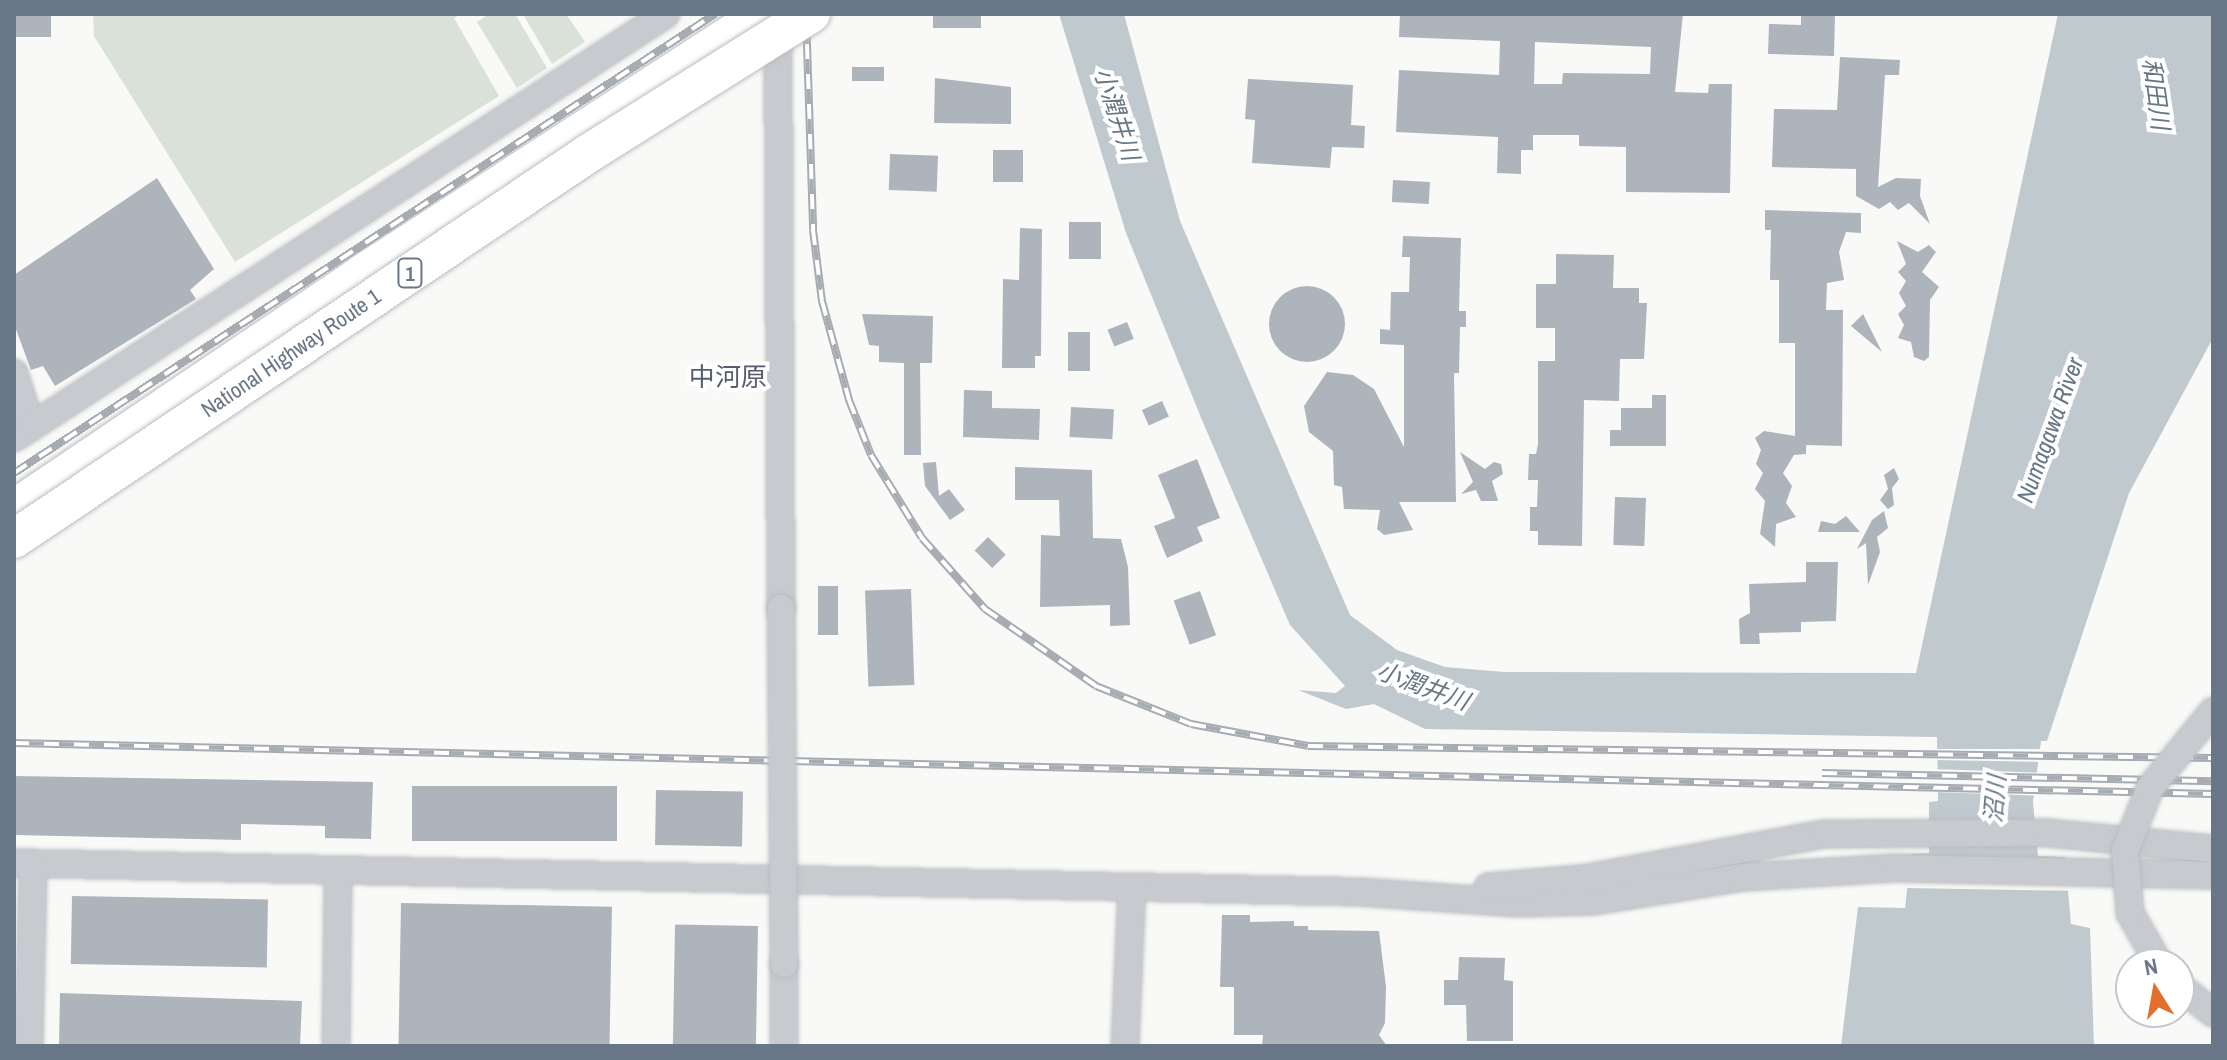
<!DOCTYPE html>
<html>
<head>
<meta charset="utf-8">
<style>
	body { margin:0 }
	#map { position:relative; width:2227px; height:1060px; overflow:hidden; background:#f9f9f7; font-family:"Archivo Narrow","Noto Sans JP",sans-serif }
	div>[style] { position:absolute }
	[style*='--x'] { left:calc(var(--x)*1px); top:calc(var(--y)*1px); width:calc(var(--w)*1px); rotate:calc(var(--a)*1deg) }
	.green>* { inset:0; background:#dae1d8 }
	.water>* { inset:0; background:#c0c9ce }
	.pier>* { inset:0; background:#f9f9f7; transform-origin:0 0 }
	.building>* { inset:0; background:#aeb4bc; transform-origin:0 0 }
	.round { border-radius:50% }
	.roads { filter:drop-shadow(0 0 2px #babcc0) drop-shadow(0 0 2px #babcc0) }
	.minor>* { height:26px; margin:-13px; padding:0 13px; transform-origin:13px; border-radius:13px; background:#c7cace }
	.highway>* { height:38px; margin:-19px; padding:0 19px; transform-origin:19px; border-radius:19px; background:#fff }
	.rail>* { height:8px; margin-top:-4px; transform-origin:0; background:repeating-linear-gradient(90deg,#fff 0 15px,#a7acb3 0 30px); box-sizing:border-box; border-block:2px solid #a7acb3 }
	.bridges { filter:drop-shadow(0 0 2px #babcc0) drop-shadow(0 0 2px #babcc0) }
	.minor-bridge>* { height:26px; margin:-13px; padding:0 13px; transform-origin:13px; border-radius:13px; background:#c7cace }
	.highway-bridge>* { height:38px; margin:-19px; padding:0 19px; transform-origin:19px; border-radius:19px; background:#fff }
	span { translate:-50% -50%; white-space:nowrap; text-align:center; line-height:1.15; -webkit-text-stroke:8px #fff; paint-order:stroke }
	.shield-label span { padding:2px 6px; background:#fff; border:2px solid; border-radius:6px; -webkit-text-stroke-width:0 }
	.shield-label { font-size:20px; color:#687688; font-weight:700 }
	.street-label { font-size:22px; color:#687688 }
	.water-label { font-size:24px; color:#647783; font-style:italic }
	.quarter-label { font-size:26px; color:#56606d }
	.frame { position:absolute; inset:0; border:16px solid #687688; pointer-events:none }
	.north { position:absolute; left:2115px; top:948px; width:80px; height:80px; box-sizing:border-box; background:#fff; border:2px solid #c3c8cf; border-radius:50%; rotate:349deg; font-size:22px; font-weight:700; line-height:32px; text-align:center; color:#687688 }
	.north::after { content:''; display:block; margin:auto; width:28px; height:36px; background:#e36f2d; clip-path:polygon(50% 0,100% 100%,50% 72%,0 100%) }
</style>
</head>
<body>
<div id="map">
	<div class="green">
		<i style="clip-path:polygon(93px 14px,460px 14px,454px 18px,499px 96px,235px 262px,94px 36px)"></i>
		<i style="clip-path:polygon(489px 14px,515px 14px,547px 68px,517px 88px,477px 22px)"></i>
		<i style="clip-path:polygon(523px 14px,566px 14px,585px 42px,552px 64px)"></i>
	</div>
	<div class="water">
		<i style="clip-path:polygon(1059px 14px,1124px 14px,1180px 221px,1350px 615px,1397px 650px,1445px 667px,1504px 672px,1916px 673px,2058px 14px,2213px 14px,2213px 338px,2129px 493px,2047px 741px,2041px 741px,2033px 802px,2038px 856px,2065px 857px,2071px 924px,2090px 928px,2094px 1046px,1841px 1046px,1858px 907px,1905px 908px,1911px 854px,1929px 853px,1929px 802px,1938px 801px,1937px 737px,1425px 729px,1374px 704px,1346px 709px,1298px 690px,1336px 693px,1345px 686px,1290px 625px,1202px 420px,1126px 233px)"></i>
	</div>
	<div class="pier">
		<i style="clip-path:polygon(1934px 749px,2044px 749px,2042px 762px,1934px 760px)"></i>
		<i style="left:1934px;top:769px;width:107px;height:23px;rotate:2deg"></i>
		<i style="left:1906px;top:856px;width:163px;height:32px;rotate:1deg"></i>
	</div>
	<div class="building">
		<i style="left:14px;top:14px;width:37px;height:23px"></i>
		<i style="left:933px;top:14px;width:48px;height:14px"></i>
		<i style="clip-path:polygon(evenodd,1400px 14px,1683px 14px,1675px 92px,1708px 93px,1709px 84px,1732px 84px,1730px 193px,1626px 192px,1626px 147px,1579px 146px,1579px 135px,1533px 135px,1533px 150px,1521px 150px,1521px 174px,1497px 173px,1498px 137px,1396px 132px,1399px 70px,1499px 75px,1500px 41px,1399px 37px,1400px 14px,1535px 42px,1651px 47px,1650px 74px,1563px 73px,1562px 84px,1534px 84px,1535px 42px)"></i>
		<i style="clip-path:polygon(1801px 14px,1835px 14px,1834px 56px,1768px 54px,1769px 24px,1801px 25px)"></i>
		<i style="clip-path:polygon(1840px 57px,1900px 60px,1899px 75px,1885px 75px,1878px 187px,1896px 178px,1921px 179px,1920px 196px,1930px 224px,1909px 203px,1898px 210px,1890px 202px,1879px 209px,1856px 196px,1856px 169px,1772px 167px,1774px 109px,1837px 110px)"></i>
		<i style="left:852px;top:67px;width:32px;height:14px"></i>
		<i style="clip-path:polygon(935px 78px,1011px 87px,1011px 124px,934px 123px)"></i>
		<i style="clip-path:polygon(1248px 79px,1353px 85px,1351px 125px,1365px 126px,1364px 148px,1332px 147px,1330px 168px,1252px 163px,1255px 120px,1245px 119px)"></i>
		<i style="left:993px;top:150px;width:30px;height:32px"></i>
		<i style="left:890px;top:154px;width:48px;height:36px;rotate:2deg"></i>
		<i style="clip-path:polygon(157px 178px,214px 269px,190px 290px,196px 299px,55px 386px,43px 366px,31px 370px,14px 324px,14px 275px)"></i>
		<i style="left:1393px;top:180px;width:37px;height:22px;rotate:3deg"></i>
		<i style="clip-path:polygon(1765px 210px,1861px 213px,1861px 233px,1846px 232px,1839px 252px,1844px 280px,1827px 283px,1826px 310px,1843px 310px,1842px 446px,1806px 445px,1806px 454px,1794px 455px,1783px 473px,1792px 486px,1786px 503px,1796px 517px,1776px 524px,1775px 547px,1760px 534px,1765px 501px,1755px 489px,1763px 473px,1756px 464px,1761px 450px,1755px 438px,1764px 431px,1795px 436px,1795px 343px,1779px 343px,1779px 280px,1770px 280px,1771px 230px,1765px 230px)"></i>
		<i style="left:1069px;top:222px;width:32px;height:37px"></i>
		<i style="clip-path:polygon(1020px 228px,1042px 229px,1041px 356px,1035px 356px,1035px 368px,1002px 368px,1003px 279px,1019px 280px)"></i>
		<i style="clip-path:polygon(1403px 236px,1461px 238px,1459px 311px,1466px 311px,1466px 327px,1460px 327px,1459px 373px,1454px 373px,1456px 502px,1399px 502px,1413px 530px,1384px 535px,1377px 529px,1380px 510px,1344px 509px,1342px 487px,1334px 485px,1333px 451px,1309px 432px,1304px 406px,1327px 372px,1353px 375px,1374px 389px,1404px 447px,1404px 345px,1380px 344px,1380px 329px,1390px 330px,1391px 292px,1409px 292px,1410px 257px,1402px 257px)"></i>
		<i style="clip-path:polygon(1897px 241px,1918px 252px,1929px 245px,1936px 252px,1922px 272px,1939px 287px,1930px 300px,1929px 357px,1924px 361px,1914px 357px,1911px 342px,1898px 338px,1904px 325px,1898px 314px,1906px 306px,1899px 293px,1906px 281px,1898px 272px,1906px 264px)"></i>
		<i style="clip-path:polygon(1556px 254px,1614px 255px,1613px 288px,1639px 288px,1639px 303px,1647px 303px,1644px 359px,1620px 359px,1619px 401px,1584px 400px,1582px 546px,1538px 545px,1538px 531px,1530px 531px,1530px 507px,1537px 507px,1538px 480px,1528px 480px,1529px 454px,1536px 454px,1538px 444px,1538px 361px,1555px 361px,1555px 328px,1536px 328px,1536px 284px,1556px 284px)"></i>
		<i class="round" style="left:1269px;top:286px;width:76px;height:76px"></i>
		<i style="clip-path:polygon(862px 314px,933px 316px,932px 363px,920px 363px,921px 455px,904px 455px,904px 363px,879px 362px,879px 346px,869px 345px)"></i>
		<i style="clip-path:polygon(1863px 314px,1882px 352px,1851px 326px)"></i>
		<i style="left:1127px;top:322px;width:18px;height:21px;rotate:68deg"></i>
		<i style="left:1090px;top:332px;width:39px;height:22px;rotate:90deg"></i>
		<i style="clip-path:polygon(964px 390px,992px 391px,992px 408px,1040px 409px,1039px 440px,963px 437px)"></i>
		<i style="clip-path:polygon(1652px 395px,1666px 395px,1666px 446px,1610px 446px,1610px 430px,1621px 430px,1621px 408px,1652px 408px)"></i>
		<i style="left:1162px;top:401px;width:17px;height:22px;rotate:66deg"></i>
		<i style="left:1071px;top:407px;width:43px;height:30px;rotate:3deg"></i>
		<i style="clip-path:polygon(1460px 452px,1485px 469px,1494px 462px,1501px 464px,1503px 474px,1492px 481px,1498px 501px,1481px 501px,1476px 490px,1461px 494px,1473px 482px)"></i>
		<i style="clip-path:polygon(1197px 459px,1220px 518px,1197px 527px,1203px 541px,1167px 558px,1154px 526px,1175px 518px,1158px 475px)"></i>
		<i style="clip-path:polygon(936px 462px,939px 496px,949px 489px,965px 510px,950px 520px,925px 486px,923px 463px)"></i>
		<i style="clip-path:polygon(1015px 467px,1092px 470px,1093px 538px,1121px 539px,1128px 567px,1130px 625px,1110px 626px,1110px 605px,1040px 607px,1041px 535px,1060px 536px,1059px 500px,1015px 500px)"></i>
		<i style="clip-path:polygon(1894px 468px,1899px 479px,1892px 488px,1894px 505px,1888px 509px,1880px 500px,1888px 489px,1884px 475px)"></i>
		<i style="left:1615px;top:497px;width:31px;height:48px;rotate:2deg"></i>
		<i style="clip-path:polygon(1884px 511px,1888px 528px,1877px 537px,1880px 552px,1868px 585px,1866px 543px,1857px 549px,1872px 520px)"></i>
		<i style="clip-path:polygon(1846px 516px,1860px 532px,1818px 532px,1821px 521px,1835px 524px)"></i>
		<i style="left:988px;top:537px;width:25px;height:19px;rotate:45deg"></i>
		<i style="clip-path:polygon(1806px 562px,1838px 562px,1836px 621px,1801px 622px,1801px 632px,1759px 633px,1760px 644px,1740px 644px,1739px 619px,1750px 613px,1749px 584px,1806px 582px)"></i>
		<i style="left:818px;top:586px;width:20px;height:49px"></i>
		<i style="left:911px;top:589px;width:96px;height:46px;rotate:88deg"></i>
		<i style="left:1200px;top:591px;width:47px;height:28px;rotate:70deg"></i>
		<i style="clip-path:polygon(14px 776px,373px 782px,371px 839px,325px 838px,325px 826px,241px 824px,241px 840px,14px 835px)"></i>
		<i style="left:412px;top:786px;width:205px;height:55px"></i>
		<i style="left:656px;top:790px;width:87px;height:55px;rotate:1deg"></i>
		<i style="left:72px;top:896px;width:196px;height:68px;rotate:1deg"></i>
		<i style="left:401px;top:903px;width:211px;height:143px;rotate:1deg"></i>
		<i style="clip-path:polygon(1222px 915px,1250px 915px,1250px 922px,1294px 921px,1294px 926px,1308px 926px,1308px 930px,1379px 931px,1386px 987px,1385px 1023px,1379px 1035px,1387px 1046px,1262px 1046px,1263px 1035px,1234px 1035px,1234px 987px,1220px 987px)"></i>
		<i style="left:758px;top:926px;width:120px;height:83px;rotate:91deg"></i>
		<i style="clip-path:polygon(1459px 957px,1505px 958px,1504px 980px,1513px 981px,1513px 1041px,1467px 1041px,1466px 1005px,1444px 1005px,1444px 980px,1458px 980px)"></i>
		<i style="clip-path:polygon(60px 993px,302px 1001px,300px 1046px,59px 1046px)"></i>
	</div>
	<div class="roads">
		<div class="minor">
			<i style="--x:778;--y:23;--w:585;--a:89.71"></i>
			<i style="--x:14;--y:373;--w:57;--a:72.5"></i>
			<i style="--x:31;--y:427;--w:20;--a:147"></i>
			<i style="--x:31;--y:427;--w:757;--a:-33.04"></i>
			<i style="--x:14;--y:863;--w:1346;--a:1.23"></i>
			<i style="--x:1360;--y:892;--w:158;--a:4"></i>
			<i style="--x:1518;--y:903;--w:76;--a:-1.5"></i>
			<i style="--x:1594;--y:901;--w:152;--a:-9.1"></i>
			<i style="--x:1744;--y:877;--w:151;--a:-3.4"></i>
			<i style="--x:1895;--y:868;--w:318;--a:1.3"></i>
			<i style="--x:1488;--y:887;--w:100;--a:-5.1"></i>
			<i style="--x:1588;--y:878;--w:240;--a:-10.6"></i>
			<i style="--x:1824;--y:834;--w:223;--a:-0.3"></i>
			<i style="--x:2047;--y:833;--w:167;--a:5.5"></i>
			<i style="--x:784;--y:964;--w:82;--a:90"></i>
			<i style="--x:2179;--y:986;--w:43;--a:38.5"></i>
			<i style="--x:29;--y:1046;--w:183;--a:-88.7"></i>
			<i style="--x:336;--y:1046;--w:175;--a:-89.3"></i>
			<i style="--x:1125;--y:1046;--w:159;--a:-87.5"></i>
		</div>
		<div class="highway">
			<i style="--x:14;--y:509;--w:420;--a:-34"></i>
			<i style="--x:362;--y:274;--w:478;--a:-33"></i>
		</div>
	</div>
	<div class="rail">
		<i style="--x:806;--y:14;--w:216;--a:88.1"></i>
		<i style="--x:813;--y:230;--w:72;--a:82.8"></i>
		<i style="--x:822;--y:301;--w:103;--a:74.7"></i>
		<i style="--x:849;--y:400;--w:59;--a:68.2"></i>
		<i style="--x:871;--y:455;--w:97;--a:58.4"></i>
		<i style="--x:922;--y:538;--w:95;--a:48.4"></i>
		<i style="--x:985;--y:609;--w:135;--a:34.7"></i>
		<i style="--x:1096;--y:686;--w:102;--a:21.8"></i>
		<i style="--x:1191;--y:724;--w:119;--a:10.6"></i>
		<i style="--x:1308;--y:746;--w:905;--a:0.76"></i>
		<i style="--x:14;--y:473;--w:838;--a:-33.22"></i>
		<i style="--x:14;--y:743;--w:2200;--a:1.33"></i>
		<i style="--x:1822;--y:773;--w:391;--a:1.2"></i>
	</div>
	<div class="bridges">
		<div class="minor-bridge">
			<i style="--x:781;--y:608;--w:356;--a:89.5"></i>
			<i style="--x:2159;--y:964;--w:59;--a:-119.6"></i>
			<i style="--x:2130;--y:913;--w:62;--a:-94.6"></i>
			<i style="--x:2125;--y:851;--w:68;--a:-68.4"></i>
			<i style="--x:2150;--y:788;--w:99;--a:-50.7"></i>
		</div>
		<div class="highway-bridge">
			<i style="--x:14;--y:539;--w:693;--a:-33.87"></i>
			<i style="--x:589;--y:153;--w:262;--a:-32.1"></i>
		</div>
	</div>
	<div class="shield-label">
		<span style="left:410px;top:273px">1</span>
	</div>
	<div class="street-label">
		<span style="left:291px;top:353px;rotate:-34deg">National Highway Route 1</span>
	</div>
	<div class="water-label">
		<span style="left:2156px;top:94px;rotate:82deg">和田川</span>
		<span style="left:1117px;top:114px;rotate:72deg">小潤井川</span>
		<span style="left:2050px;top:430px;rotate:-70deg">Numagawa River</span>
		<span style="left:1423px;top:686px;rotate:20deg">小潤井川</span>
		<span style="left:1995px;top:799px;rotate:-85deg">沼川</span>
	</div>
	<div class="quarter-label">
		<span style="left:728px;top:377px">中河原</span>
	</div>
	<div class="frame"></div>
	<div class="north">N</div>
</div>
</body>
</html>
